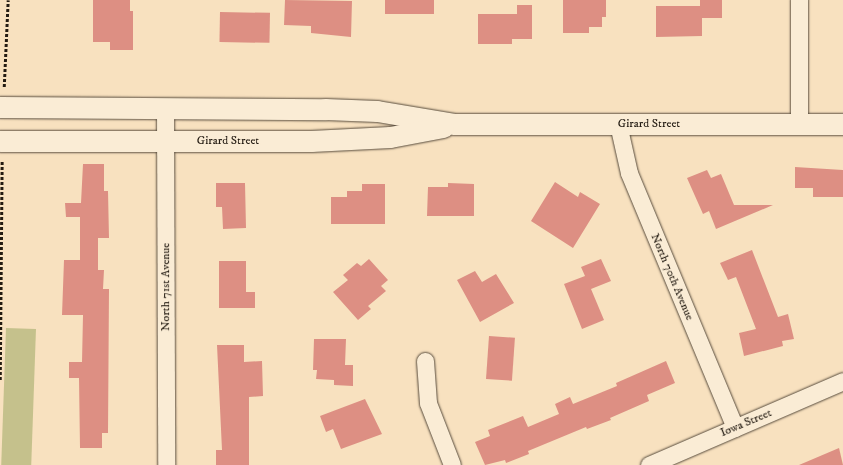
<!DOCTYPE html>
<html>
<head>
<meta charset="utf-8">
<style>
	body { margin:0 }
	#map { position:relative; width:843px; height:465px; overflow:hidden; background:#f8e1bf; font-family:"IM FELL DW Pica",serif }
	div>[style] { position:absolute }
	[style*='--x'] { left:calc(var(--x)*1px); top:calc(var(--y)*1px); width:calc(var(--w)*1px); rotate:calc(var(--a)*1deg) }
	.green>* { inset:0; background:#c5c18c; transform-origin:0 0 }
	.building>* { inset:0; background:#dd8f83; transform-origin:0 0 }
	.path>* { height:2.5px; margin-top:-1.25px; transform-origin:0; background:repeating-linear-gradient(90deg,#231b12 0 3px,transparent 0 5px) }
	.roads { filter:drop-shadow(0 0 1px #584c3d) drop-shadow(0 0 1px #584c3d) }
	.minor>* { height:17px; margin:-8.5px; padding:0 8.5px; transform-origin:8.5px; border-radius:8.5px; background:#faecd5 }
	.tertiary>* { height:21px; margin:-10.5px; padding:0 10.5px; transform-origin:10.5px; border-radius:10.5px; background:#faecd5 }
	span { translate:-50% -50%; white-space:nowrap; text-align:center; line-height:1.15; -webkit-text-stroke:3px #faecd5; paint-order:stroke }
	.street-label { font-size:12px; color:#231b12 }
</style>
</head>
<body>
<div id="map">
	<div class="green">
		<i style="left:6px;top:328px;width:30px;height:137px;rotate:2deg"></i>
	</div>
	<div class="building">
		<i style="clip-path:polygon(93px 0,130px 0,130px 11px,133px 11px,133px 50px,110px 50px,110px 42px,93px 42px)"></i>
		<i style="clip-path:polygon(285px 0,352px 1px,351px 37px,311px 33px,311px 26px,284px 25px)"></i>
		<i style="left:385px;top:0;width:49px;height:14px"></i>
		<i style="clip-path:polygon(563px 0,606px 0,606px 17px,602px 17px,602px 27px,589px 27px,589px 33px,563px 33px)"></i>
		<i style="clip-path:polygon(700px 0,722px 0,722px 18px,702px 18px,702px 36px,656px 37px,656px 6px,700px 6px)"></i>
		<i style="clip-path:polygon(517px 5px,532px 5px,532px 39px,512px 39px,512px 44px,478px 44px,478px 14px,517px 14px)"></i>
		<i style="left:220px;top:12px;width:50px;height:30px;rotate:1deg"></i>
		<i style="clip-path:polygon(83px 164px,104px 164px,104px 191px,108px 191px,109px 238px,98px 238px,98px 270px,104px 270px,103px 289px,109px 289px,108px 433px,102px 433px,102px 448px,80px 448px,79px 378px,69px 378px,69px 362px,82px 362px,83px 315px,62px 315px,64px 260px,80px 260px,80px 217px,66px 217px,65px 203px,81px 203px)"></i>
		<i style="clip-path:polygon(795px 167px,843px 170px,843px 197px,813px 197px,813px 188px,795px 188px)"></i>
		<i style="clip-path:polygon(707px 170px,711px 178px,721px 174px,734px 205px,773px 205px,716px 229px,709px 211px,703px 214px,687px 178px)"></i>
		<i style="clip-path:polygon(555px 182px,578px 197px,580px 192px,600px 204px,573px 248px,531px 221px)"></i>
		<i style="clip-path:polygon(216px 183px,245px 183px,246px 228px,223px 229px,222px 207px,216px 207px)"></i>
		<i style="clip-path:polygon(448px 183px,474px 184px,474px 216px,427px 216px,428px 187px,448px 187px)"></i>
		<i style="clip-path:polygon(362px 184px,385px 184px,385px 224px,331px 224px,331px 197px,347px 197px,347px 191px,362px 191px)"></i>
		<i style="clip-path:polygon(752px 250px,778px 317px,788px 314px,794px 339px,782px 341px,783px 346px,744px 356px,739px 333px,756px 329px,736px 277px,728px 280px,720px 263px)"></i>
		<i style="clip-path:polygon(369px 259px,388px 280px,381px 286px,386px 291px,368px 306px,371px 309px,358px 320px,333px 292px,348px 280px,343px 275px,357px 263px,361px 266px)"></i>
		<i style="clip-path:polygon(601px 259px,611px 281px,591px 289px,604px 320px,582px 329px,564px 284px,585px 276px,581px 267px)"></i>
		<i style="clip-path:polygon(219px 261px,246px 261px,246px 292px,255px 292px,255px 308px,219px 308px)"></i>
		<i style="clip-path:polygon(475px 271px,482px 282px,496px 274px,514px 303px,480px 322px,457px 280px)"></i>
		<i style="left:489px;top:336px;width:26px;height:43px;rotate:4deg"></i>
		<i style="clip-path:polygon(314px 339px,346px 339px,345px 365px,353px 365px,353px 386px,334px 385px,334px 380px,316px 379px,317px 370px,313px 370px)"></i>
		<i style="clip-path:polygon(217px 345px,244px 345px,244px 362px,262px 361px,263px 396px,249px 397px,249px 465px,216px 465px,216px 450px,222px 450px)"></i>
		<i style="clip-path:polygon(666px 361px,675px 383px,647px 395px,649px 401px,610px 418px,611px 420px,587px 429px,586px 427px,528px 451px,529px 454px,506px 463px,505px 460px,485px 465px,475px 442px,490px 436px,488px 430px,523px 416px,528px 427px,559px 414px,555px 404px,570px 397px,573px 404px,617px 386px,616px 383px)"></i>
		<i style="clip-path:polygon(365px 399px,382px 434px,341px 449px,333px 429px,326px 432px,320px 416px)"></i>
		<i style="clip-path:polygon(839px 448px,843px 465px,799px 465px)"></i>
	</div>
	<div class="path">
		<i style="--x:4;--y:87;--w:87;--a:-87.4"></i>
		<i style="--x:0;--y:380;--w:220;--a:-89.5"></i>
	</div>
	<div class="roads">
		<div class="minor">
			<i style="--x:799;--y:0;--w:124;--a:90"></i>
			<i style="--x:165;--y:109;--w:356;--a:89.8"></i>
			<i style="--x:618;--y:124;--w:50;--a:77.3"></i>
			<i style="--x:629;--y:173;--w:276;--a:67.4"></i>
			<i style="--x:425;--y:361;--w:42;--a:85.9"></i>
			<i style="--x:428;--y:403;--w:66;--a:68.8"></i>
			<i style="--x:649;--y:465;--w:211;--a:-23.4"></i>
		</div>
		<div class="tertiary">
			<i style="--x:0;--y:107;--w:325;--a:0.4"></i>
			<i style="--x:325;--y:109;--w:52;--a:2.2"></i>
			<i style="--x:377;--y:111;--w:79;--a:9.5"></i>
			<i style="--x:455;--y:124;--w:388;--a:0"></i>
			<i style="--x:0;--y:141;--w:311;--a:0"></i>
			<i style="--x:311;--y:141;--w:79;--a:-2.9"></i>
			<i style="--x:390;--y:137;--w:54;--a:-10.7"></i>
		</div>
	</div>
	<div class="street-label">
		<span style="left:649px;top:124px">Girard Street</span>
		<span style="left:228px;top:141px">Girard Street</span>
		<span style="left:672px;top:277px;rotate:67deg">North 70th Avenue</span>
		<span style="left:166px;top:287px;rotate:-90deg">North 71st Avenue</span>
		<span style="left:746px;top:423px;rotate:-23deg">Iowa Street</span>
	</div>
</div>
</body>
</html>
